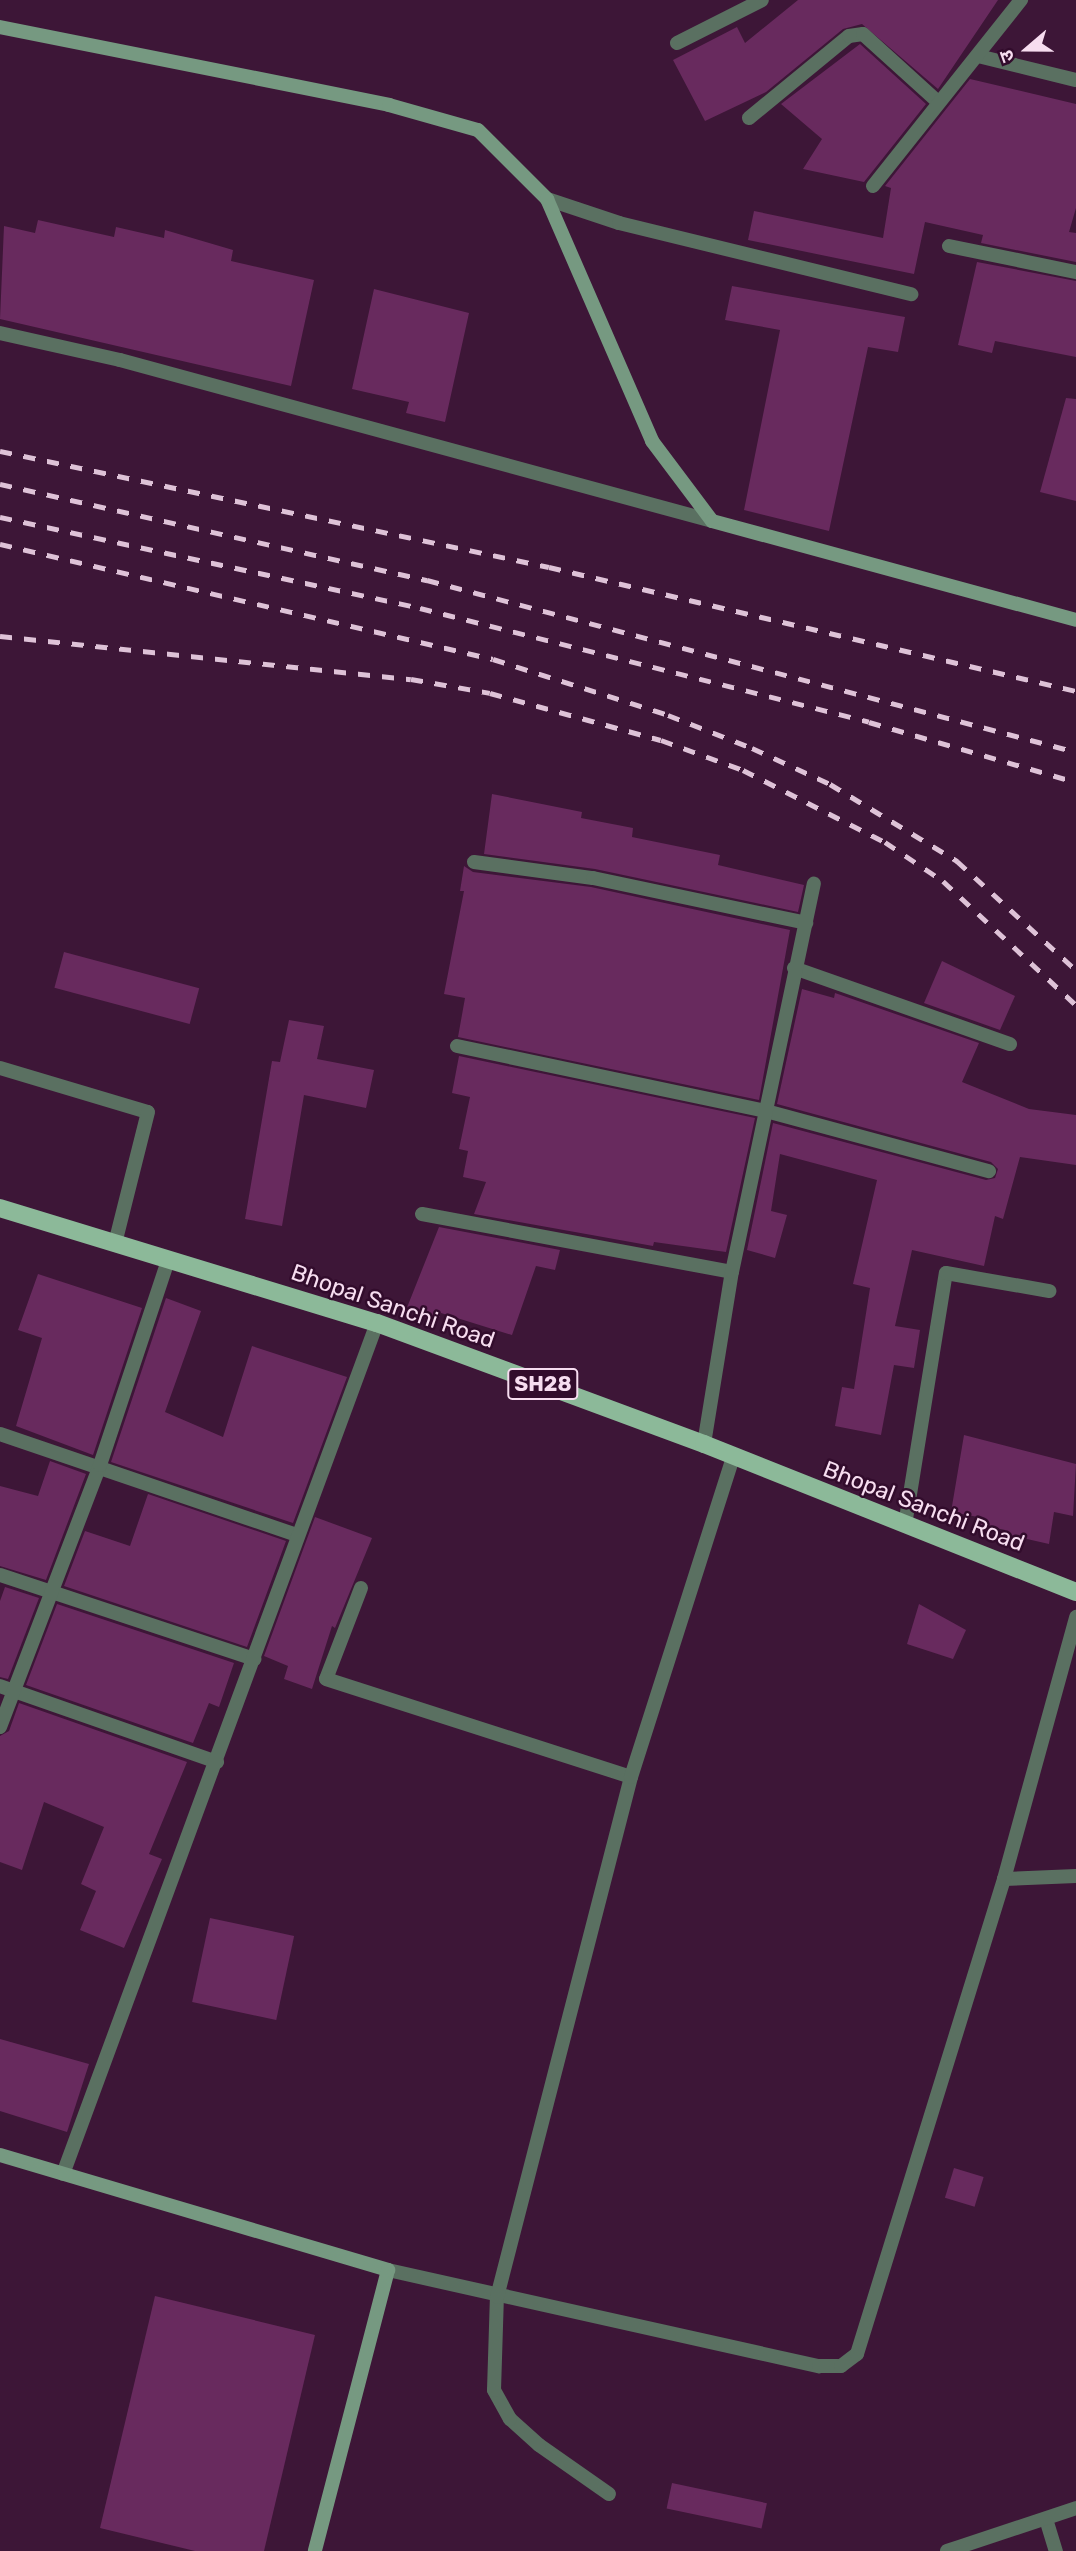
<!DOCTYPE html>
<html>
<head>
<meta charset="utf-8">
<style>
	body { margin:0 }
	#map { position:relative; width:1076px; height:2551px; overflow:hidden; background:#3d1637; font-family:Rubik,"Noto Sans Devanagari",sans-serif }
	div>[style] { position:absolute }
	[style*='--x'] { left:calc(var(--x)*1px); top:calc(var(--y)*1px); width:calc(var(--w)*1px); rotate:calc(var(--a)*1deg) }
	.building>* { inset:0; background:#682a5e; transform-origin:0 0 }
	.lane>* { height:14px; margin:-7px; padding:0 7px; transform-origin:7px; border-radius:7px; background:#5a7061 }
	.street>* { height:14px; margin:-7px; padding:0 7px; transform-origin:7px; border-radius:7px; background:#5a7061 }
	.secondary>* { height:14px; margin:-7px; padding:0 7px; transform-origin:7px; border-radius:7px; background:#769981 }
	.primary>* { height:18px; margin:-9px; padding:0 9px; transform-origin:9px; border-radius:9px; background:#8cb999 }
	.rail>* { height:5px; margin-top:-2.5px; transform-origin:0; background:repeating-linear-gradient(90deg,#dec2d7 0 12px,transparent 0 24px) }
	span { translate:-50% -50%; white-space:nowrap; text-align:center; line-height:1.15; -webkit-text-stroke:5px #320c2c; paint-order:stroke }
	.shield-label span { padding:2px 5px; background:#320c2c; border:2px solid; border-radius:5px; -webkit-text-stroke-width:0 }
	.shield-label { font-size:21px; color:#f7ddf0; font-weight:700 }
	.street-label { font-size:23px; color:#f7ddf0 }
	.north { position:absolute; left:992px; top:14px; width:70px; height:70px; -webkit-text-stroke:5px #320c2c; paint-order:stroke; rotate:250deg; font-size:19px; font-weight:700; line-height:28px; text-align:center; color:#f7ddf0 }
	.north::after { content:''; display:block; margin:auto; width:24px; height:32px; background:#f7ddf0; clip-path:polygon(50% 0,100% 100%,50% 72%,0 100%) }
</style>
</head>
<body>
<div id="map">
	<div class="building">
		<i style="clip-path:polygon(798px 0,998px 0,938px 89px,862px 24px,843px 29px,766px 92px,705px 121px,673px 60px,737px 27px,745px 43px)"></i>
		<i style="clip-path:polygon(860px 44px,926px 104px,864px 182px,803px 169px,822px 139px,781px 104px)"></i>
		<i style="clip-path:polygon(970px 79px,1076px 104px,1076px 208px,1069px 232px,1076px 233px,1076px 262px,981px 243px,983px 235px,925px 222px,914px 274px,748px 240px,754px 211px,883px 238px,891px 188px,885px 186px)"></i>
		<i style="clip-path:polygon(38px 220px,114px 237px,116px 227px,164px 238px,165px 230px,233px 250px,231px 261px,314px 280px,291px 386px,0 319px,4px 226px,35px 233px)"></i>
		<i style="clip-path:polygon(977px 262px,1076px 281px,1076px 357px,995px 341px,992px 353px,958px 345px)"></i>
		<i style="clip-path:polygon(732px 286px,905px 317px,898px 352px,868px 347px,829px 531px,744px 510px,780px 330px,725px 320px)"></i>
		<i style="clip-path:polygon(374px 289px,469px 313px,445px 422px,406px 413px,409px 402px,352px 389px)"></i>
		<i style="clip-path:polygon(1066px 398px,1076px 399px,1076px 501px,1040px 492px)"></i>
		<i style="clip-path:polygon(492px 794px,582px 812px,581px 818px,633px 828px,632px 837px,720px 855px,718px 865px,804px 885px,798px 912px,595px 869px,484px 854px)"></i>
		<i style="clip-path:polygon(464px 866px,473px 872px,591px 887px,790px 930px,759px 1100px,458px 1037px,465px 998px,444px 994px,464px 891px,460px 891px)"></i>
		<i style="left:64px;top:952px;width:140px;height:37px;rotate:15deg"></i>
		<i style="clip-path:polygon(942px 961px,1015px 996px,1000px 1030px,924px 1003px)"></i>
		<i style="clip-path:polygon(802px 989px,834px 998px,835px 993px,979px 1043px,962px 1082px,1029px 1109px,1076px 1115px,1076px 1165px,1020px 1157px,1003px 1219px,995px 1216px,984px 1266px,912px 1250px,895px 1326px,920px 1330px,914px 1368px,894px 1365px,881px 1435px,835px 1426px,842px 1387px,854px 1389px,870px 1288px,853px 1284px,877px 1180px,780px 1154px,771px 1211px,787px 1215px,775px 1258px,747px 1250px,773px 1123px,986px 1180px,995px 1178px,998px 1169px,991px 1162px,777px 1104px)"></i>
		<i style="clip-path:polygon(289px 1020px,324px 1026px,317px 1059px,374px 1070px,366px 1108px,304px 1095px,282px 1226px,245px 1219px,272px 1061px,280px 1062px)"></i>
		<i style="clip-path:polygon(459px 1056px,755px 1118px,726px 1252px,654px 1242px,653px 1246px,474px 1214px,486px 1182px,463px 1177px,468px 1151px,459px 1149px,470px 1097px,452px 1093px)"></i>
		<i style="clip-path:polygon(439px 1227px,560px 1250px,555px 1270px,536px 1266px,512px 1335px,441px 1313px,437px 1322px,406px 1310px)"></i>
		<i style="clip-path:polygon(38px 1274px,142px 1308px,93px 1455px,16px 1426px,42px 1338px,18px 1330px)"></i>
		<i style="clip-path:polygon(166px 1298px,201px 1311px,165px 1412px,223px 1437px,252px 1346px,347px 1377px,293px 1523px,111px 1462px)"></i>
		<i style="clip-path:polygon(964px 1435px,1076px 1464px,1073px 1516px,1054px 1512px,1049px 1544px,1005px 1534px,1005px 1530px,977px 1524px,978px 1517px,951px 1512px)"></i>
		<i style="clip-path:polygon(50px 1461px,86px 1474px,46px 1580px,0 1566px,0 1486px,38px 1496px)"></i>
		<i style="clip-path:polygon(148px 1494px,286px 1541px,247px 1647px,64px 1586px,85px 1531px,130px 1546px)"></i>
		<i style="clip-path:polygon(315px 1517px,372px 1538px,335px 1628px,332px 1626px,312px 1689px,284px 1679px,288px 1666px,264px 1656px)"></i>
		<i style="clip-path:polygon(5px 1587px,39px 1598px,8px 1679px,0 1677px,0 1601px)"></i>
		<i style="clip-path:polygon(57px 1604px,234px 1663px,219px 1707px,209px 1703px,193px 1743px,26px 1685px)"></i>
		<i style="clip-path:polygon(919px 1604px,966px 1630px,953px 1659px,907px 1644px)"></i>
		<i style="clip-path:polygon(19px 1703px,187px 1762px,149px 1854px,162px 1859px,124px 1948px,80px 1930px,96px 1891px,81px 1884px,104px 1827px,44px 1802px,22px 1870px,0 1862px,0 1736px,9px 1731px)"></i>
		<i style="left:210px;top:1918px;width:86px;height:86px;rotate:12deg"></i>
		<i style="clip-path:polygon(0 2039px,89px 2064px,67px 2132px,0 2111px)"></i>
		<i style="left:954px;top:2168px;width:31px;height:31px;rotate:17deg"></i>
		<i style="clip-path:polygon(155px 2296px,315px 2335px,264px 2551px,195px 2551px,100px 2528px)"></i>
		<i style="left:672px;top:2483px;width:97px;height:26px;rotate:12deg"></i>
	</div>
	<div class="lane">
		<i style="--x:0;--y:1068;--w:154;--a:16.6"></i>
		<i style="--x:148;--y:1112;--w:135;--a:104.1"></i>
		<i style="--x:361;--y:1588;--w:97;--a:111"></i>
		<i style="--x:326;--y:1679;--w:320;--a:17.8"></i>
		<i style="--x:1004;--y:1879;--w:72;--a:-2.4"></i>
		<i style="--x:388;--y:2270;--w:442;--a:12.6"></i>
		<i style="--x:819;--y:2366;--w:22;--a:0"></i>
		<i style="--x:841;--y:2366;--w:20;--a:-37"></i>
		<i style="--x:857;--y:2354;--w:497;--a:-72.8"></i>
		<i style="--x:1004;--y:1879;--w:272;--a:-74.6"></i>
		<i style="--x:609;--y:2494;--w:85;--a:-145"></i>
		<i style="--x:539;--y:2445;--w:39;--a:-138"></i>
		<i style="--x:510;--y:2419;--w:33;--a:-119"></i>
		<i style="--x:494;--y:2390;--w:93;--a:-88.2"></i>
		<i style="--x:497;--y:2297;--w:537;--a:-75.55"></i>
		<i style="--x:631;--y:1777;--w:335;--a:-72.3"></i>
	</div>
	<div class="street">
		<i style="--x:677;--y:43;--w:95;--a:-26.8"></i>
		<i style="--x:978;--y:56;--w:101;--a:13.8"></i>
		<i style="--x:749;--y:118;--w:129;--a:-39.4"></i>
		<i style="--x:849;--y:36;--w:14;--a:-8"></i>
		<i style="--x:863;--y:34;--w:100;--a:42.2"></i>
		<i style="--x:873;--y:186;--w:238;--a:-51.5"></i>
		<i style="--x:547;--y:199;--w:76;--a:18.4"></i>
		<i style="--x:619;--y:223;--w:301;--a:13.7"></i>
		<i style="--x:949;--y:246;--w:130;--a:11.6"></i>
		<i style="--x:0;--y:333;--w:123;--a:12.7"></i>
		<i style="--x:120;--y:360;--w:614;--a:15.21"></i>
		<i style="--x:474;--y:862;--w:120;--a:7.7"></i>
		<i style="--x:593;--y:878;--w:218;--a:11.9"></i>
		<i style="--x:794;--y:968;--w:229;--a:19.4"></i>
		<i style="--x:457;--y:1046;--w:316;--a:11.9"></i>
		<i style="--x:766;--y:1111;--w:231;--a:15.1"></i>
		<i style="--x:422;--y:1214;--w:315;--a:10.6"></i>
		<i style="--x:0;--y:1434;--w:314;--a:18.8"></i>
		<i style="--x:704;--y:1444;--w:174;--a:-80.8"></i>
		<i style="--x:732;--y:1272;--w:397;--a:-78.1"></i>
		<i style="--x:905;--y:1525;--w:255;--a:-80.8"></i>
		<i style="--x:946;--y:1273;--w:105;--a:9.9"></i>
		<i style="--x:0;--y:1575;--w:268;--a:18.3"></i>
		<i style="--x:0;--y:1686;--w:230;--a:19.3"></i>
		<i style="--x:0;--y:1727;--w:280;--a:-69.1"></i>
		<i style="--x:100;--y:1465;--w:215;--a:-71.6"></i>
		<i style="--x:63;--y:2174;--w:907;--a:-69.75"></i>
		<i style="--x:1046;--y:2519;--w:34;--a:73"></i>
		<i style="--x:947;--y:2551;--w:136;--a:-18.4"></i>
	</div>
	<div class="secondary">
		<i style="--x:0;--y:27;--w:397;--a:11.3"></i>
		<i style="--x:389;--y:105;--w:92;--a:15.7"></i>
		<i style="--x:478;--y:130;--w:98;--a:45"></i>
		<i style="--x:547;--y:199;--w:264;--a:66.5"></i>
		<i style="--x:652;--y:441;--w:100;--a:53.1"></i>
		<i style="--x:712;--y:521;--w:377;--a:15.2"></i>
		<i style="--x:0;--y:2155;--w:405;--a:16.5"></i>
		<i style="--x:388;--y:2270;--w:290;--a:104.6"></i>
	</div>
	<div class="primary">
		<i style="--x:0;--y:1208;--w:394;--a:17"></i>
		<i style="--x:377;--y:1323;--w:349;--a:20.3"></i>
		<i style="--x:704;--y:1444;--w:400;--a:21.7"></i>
	</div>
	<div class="rail">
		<i style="--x:0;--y:451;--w:561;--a:11.93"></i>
		<i style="--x:549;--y:567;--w:541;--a:13.24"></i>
		<i style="--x:0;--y:484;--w:438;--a:12.7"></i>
		<i style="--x:427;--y:580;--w:671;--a:14.84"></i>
		<i style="--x:0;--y:517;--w:430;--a:12.2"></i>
		<i style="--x:420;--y:608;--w:463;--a:14.2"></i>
		<i style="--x:869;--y:722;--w:216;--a:16.2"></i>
		<i style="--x:0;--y:544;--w:506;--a:13.13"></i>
		<i style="--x:493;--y:659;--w:184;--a:17.7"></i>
		<i style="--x:668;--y:715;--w:90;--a:21.4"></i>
		<i style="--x:752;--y:748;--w:86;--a:24.8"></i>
		<i style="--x:830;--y:784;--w:149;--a:31.2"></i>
		<i style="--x:957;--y:861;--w:161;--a:42.5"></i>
		<i style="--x:0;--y:636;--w:413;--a:6"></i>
		<i style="--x:411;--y:679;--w:80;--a:10"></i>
		<i style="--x:490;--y:693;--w:177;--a:15.4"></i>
		<i style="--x:661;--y:740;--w:87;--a:20.1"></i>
		<i style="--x:743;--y:770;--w:159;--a:26.9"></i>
		<i style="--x:885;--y:842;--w:70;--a:33.9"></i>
		<i style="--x:943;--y:881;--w:182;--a:43"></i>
	</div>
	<div class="shield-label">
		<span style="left:543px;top:1384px">SH28</span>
	</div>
	<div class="street-label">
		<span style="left:393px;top:1306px;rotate:19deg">Bhopal Sanchi Road</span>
		<span style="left:924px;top:1506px;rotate:21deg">Bhopal Sanchi Road</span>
	</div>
	<div class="north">उ</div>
</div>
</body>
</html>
